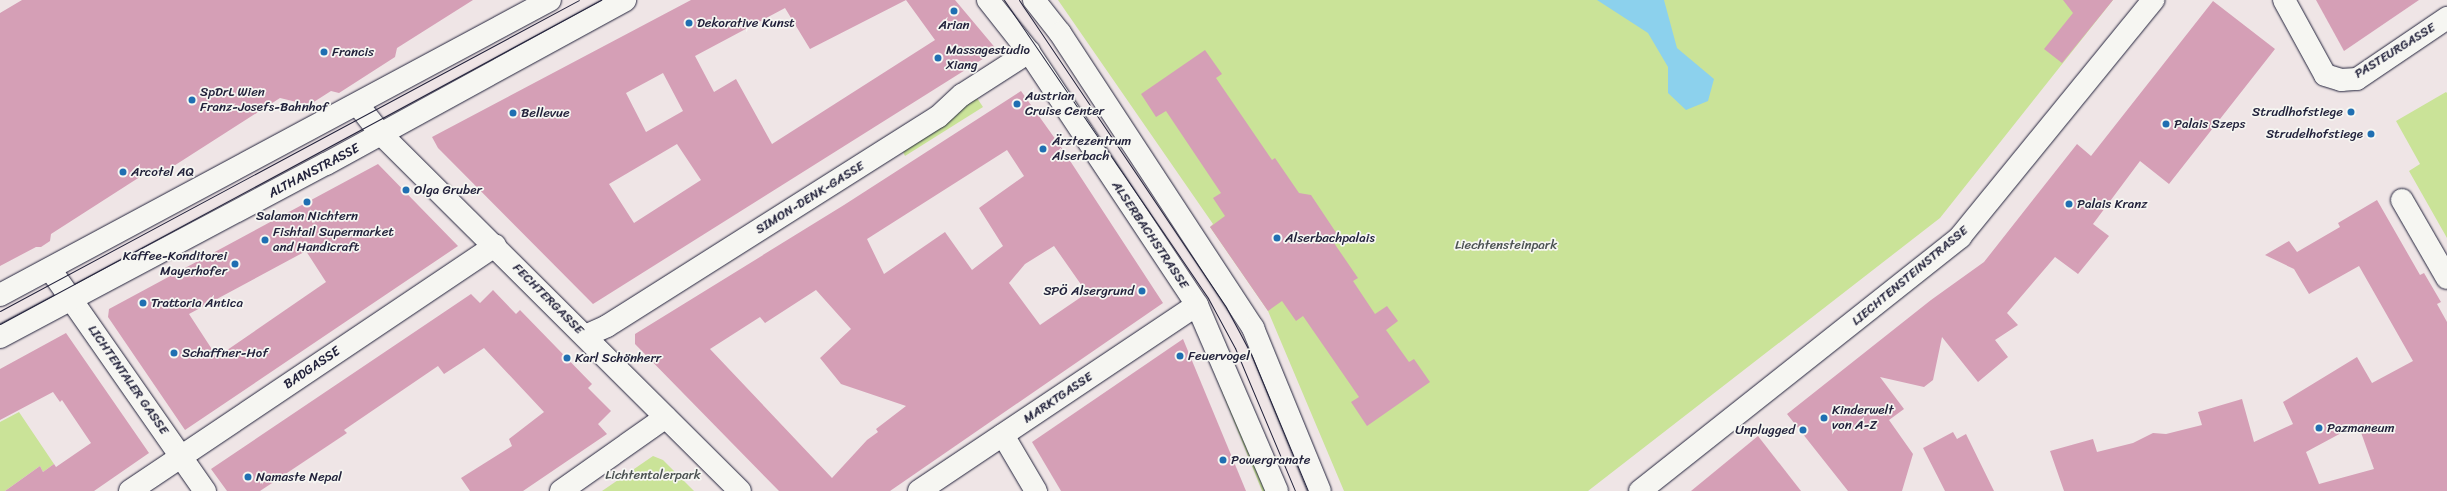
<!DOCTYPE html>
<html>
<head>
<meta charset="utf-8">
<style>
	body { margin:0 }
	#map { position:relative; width:2447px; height:491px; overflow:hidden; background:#efe5e6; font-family:Sriracha,sans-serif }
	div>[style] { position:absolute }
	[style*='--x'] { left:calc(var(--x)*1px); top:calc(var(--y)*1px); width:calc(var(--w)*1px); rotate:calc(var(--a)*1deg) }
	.green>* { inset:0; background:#cae398; transform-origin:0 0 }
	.water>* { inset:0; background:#8cd1ed }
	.building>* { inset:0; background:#d59fb6 }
	.roads { filter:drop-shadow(0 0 1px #22223b) drop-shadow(0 0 1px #22223b) }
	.minor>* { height:22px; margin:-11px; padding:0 11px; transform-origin:11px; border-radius:11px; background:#f6f6f2 }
	.tertiary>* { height:22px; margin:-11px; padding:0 11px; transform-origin:11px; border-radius:11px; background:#f6f6f2 }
	.secondary>* { height:22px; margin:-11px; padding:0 11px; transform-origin:11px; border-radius:11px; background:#f6f6f2 }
	.tram>* { height:1px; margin:-0.5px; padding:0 0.5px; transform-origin:0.5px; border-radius:0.5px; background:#22223b }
	.dots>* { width:11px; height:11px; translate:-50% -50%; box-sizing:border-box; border:2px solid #f6f6f2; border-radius:50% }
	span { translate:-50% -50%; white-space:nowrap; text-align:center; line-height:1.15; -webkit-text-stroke:3.5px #f6f6f2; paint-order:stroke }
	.poi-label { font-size:13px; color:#22223b }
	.left { translate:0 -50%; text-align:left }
	.right { translate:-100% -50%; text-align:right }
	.street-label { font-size:13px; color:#22223b }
	.park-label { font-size:13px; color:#4c5252 }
</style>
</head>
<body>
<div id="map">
	<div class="green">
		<i style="clip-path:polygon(1058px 0,2113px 0,1940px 218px,1588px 491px,1344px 491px,1268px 311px,1210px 227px,1213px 224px)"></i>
		<i style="clip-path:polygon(2446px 92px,2447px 93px,2447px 238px,2409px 171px,2420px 164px,2396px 121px)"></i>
		<i style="clip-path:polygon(977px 98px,983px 107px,905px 156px,902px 150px)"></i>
		<i style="left:1216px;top:361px;width:140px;height:6px;rotate:68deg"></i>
		<i style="clip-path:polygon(19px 412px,54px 464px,43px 472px,40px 466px,5px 491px,0 491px,0 422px)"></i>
		<i style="clip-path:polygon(653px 456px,663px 460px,694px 491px,602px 491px)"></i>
	</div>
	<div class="water">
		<i style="clip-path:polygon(1597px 0,1664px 0,1677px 48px,1714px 79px,1708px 101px,1686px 110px,1668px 93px,1668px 67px,1648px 33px)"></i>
	</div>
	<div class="building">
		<i style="clip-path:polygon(22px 0,473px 0,397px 48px,395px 57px,339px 93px,331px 91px,309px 105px,280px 98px,155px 178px,152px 173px,148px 175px,146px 173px,51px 234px,50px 241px,41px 247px,36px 247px,0 266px,0 13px)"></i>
		<i style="clip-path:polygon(evenodd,691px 0,955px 0,997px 50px,593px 304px,438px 148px,432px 137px,691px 0,906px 0,935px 40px,772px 144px,736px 79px,714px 92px,695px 56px,785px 8px,810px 49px,906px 0,691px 0,663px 73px,683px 111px,646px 132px,626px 93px,663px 73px,691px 0,677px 144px,701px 180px,634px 223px,609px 184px,677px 144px)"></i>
		<i style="clip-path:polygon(2063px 0,2113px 0,2062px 63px,2044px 49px,2073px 13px)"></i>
		<i style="clip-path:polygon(2316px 0,2419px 0,2344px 51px)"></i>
		<i style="clip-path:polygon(2213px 1px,2275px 49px,2169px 184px,2140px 161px,2093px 224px,2109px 236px,2078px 274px,2055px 257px,2007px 313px,2018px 325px,1995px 340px,2008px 357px,1978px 382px,1942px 337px,1933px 380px,1924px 387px,1880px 377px,1904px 409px,1889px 420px,1913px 454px,1902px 491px,1848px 491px,1787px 414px,1931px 300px,1984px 262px,2077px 144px,2091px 156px)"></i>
		<i style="clip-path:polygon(1205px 50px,1222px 74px,1216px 78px,1272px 160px,1275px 158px,1299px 193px,1311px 195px,1337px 234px,1334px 243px,1358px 278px,1353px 281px,1375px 314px,1387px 306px,1398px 321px,1386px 330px,1409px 362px,1414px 359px,1430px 382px,1367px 426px,1351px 402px,1359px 397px,1303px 316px,1296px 321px,1282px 301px,1268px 311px,1210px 227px,1225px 216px,1213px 198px,1221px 193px,1166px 111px,1156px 117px,1141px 94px)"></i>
		<i style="clip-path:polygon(evenodd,1021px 91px,1061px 147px,1163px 303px,890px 491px,779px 491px,635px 344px,635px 334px,844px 205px,1021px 91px,1007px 150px,1024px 176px,979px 208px,1003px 246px,972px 270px,945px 232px,884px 274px,867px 239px,1007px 150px,1021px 91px,1054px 246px,1087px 293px,1040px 325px,1009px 283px,1025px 264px,1054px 246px,1021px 91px,816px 290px,851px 329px,820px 358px,841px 384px,906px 406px,876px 429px,878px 432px,867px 440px,832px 478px,710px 349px,760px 317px,765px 323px,816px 290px)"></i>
		<i style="clip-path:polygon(evenodd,378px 164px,458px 246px,185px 430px,108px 317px,109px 309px,378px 164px,306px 251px,326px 282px,217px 357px,189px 314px,306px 251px)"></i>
		<i style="clip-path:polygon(evenodd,2377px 200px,2420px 275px,2424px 273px,2441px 302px,2437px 304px,2447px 322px,2447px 491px,2064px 491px,2050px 451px,2093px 439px,2097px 452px,2133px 443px,2153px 433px,2166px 434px,2202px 425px,2198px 412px,2242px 399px,2254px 442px,2293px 424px,2283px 402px,2357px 357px,2372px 383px,2413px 361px,2359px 266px,2309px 294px,2294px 269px,2265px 255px,2289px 241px,2297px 252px,2340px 227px,2338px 223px,2377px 200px,2358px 424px,2374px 469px,2319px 484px,2306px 452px,2358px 424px)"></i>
		<i style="clip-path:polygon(493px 290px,516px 314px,520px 310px,592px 384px,588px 388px,611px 411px,598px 424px,607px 434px,523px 491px,470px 491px,461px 478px,512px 446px,509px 439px,544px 412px,484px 348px,444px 374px,438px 366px,344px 430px,347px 433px,260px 491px,227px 491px,211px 469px,471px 294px,480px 303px)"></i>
		<i style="clip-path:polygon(66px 333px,149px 453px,94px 491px,5px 491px,40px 466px,43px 472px,54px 464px,56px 467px,91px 443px,62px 400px,60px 402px,53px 392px,0 420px,0 369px)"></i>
		<i style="clip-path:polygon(1183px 339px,1246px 491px,1061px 491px,1032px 442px)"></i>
		<i style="clip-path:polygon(1953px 432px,1957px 439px,1966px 434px,1994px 491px,1945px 491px,1923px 448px)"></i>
		<i style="clip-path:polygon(1758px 436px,1801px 491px,1691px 491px)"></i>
	</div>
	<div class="roads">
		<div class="minor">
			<i style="--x:2284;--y:0;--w:85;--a:61.3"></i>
			<i style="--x:2325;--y:75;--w:17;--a:17"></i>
			<i style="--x:2341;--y:80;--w:16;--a:-4"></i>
			<i style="--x:2357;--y:79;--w:109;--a:-34.1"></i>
			<i style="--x:358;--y:105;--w:37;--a:52"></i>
			<i style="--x:381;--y:134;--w:506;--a:44.84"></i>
			<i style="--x:2402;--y:200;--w:90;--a:60"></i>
			<i style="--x:50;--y:269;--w:271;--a:55.1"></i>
			<i style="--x:585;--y:336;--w:24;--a:-24"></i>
			<i style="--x:607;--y:326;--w:391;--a:-32.3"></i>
			<i style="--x:938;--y:117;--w:33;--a:-43"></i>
			<i style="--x:962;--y:95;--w:80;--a:-32.7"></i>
			<i style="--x:1003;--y:435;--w:65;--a:59.5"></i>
			<i style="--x:130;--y:491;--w:440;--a:-33.9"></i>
			<i style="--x:561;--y:491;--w:128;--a:-35.2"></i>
			<i style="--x:919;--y:491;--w:334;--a:-33.8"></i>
		</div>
		<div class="tertiary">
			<i style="--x:0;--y:295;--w:624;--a:-28.21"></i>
			<i style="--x:0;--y:337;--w:369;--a:-28"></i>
			<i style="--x:326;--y:164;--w:341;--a:-28.7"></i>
			<i style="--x:1640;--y:491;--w:409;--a:-38.4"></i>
			<i style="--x:1960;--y:237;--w:306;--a:-50.8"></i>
		</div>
		<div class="secondary">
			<i style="--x:988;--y:0;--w:66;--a:51.7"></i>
			<i style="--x:1029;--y:52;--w:304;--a:56.4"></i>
			<i style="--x:1197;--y:305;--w:202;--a:66.7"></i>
			<i style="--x:1034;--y:0;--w:42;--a:51.8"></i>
			<i style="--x:1060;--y:33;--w:353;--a:56.8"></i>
			<i style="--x:1253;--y:328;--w:176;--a:67.7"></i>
		</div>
	</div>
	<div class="tram">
		<i style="--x:1004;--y:0;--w:361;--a:55.6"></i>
		<i style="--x:1208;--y:298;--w:57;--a:61.6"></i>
		<i style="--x:1235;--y:348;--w:155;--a:67.2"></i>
		<i style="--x:1019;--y:0;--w:370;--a:56"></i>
		<i style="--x:1226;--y:307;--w:53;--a:62"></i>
		<i style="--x:1251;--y:354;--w:148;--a:67.4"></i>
		<i style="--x:0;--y:311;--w:657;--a:-28.24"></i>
		<i style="--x:0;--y:324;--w:683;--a:-28.33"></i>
	</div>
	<div class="dots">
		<i style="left:954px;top:11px;background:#1f6fb2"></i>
		<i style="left:689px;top:23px;background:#1f6fb2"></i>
		<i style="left:324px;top:52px;background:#1f6fb2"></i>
		<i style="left:938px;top:58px;background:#1f6fb2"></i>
		<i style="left:192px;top:100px;background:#1f6fb2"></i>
		<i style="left:1017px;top:104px;background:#1f6fb2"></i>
		<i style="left:2351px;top:112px;background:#1f6fb2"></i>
		<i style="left:513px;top:113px;background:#1f6fb2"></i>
		<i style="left:2166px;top:124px;background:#1f6fb2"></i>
		<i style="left:2371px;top:134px;background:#1f6fb2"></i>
		<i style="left:1043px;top:149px;background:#1f6fb2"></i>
		<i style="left:123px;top:172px;background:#1f6fb2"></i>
		<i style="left:406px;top:190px;background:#1f6fb2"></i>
		<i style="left:307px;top:202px;background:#1f6fb2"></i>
		<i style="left:2069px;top:204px;background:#1f6fb2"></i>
		<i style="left:1277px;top:238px;background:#1f6fb2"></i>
		<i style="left:265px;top:240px;background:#1f6fb2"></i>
		<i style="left:235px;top:264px;background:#1f6fb2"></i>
		<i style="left:1142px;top:291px;background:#1f6fb2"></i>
		<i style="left:143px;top:303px;background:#1f6fb2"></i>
		<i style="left:174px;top:353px;background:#1f6fb2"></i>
		<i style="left:1180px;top:356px;background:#1f6fb2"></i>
		<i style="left:567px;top:358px;background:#1f6fb2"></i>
		<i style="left:1824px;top:418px;background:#1f6fb2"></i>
		<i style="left:2319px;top:428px;background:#1f6fb2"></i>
		<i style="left:1803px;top:430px;background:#1f6fb2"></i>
		<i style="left:1223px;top:460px;background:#1f6fb2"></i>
		<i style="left:248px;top:477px;background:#1f6fb2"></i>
	</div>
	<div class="poi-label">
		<span class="left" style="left:697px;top:23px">Dekorative Kunst</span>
		<span style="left:954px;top:25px">Arian</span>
		<span class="left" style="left:946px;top:58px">Massagestudio<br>Xiang</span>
		<span class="left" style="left:332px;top:52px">Francis</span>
		<span class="left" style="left:200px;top:100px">SpDrL Wien<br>Franz-Josefs-Bahnhof</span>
		<span class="left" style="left:1025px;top:104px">Austrian<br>Cruise Center</span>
		<span class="right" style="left:2343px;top:112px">Strudlhofstiege</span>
		<span class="left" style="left:521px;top:113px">Bellevue</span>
		<span class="left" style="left:2174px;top:124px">Palais Szeps</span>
		<span class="right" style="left:2363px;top:134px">Strudelhofstiege</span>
		<span class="left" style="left:1052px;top:149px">Ärztezentrum<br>Alserbach</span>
		<span class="left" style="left:131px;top:172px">Arcotel AQ</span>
		<span class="left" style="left:414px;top:190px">Olga Gruber</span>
		<span class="left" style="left:2077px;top:204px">Palais Kranz</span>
		<span style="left:307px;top:216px">Salamon Nichtern</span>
		<span class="left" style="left:273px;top:240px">Fishtail Supermarket<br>and Handicraft</span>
		<span class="left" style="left:1285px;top:238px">Alserbachpalais</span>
		<span class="right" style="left:227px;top:264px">Kaffee-Konditorei<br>Mayerhofer</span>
		<span class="right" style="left:1134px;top:291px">SPÖ Alsergrund</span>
		<span class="left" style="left:151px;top:303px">Trattoria Antica</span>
		<span class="left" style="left:182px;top:353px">Schaffner-Hof</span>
		<span class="left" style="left:1188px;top:356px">Feuervogel</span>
		<span class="left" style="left:575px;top:358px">Karl Schönherr</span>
		<span class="left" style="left:1832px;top:418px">Kinderwelt<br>von A-Z</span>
		<span class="left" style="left:2327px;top:428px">Pazmaneum</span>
		<span class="right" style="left:1795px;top:430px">Unplugged</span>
		<span class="left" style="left:1231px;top:460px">Powergranate</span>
		<span class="left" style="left:256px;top:477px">Namaste Nepal</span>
	</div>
	<div class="street-label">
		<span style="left:2395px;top:51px;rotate:-32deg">PASTEURGASSE</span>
		<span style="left:314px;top:171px;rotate:-28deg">ALTHANSTRASSE</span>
		<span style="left:810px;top:198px;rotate:-32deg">SIMON-DENK-GASSE</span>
		<span style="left:1150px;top:235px;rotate:56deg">ALSERBACHSTRASSE</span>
		<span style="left:1910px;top:276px;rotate:-40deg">LIECHTENSTEINSTRASSE</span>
		<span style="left:548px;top:299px;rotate:45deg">FECHTERGASSE</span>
		<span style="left:312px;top:368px;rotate:-34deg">BADGASSE</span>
		<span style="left:128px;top:380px;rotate:55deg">LICHTENTALER GASSE</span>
		<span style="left:1058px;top:398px;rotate:-34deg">MARKTGASSE</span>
	</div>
	<div class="park-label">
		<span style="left:1506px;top:245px">Liechtensteinpark</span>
		<span style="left:653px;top:475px">Lichtentalerpark</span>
	</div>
</div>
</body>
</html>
